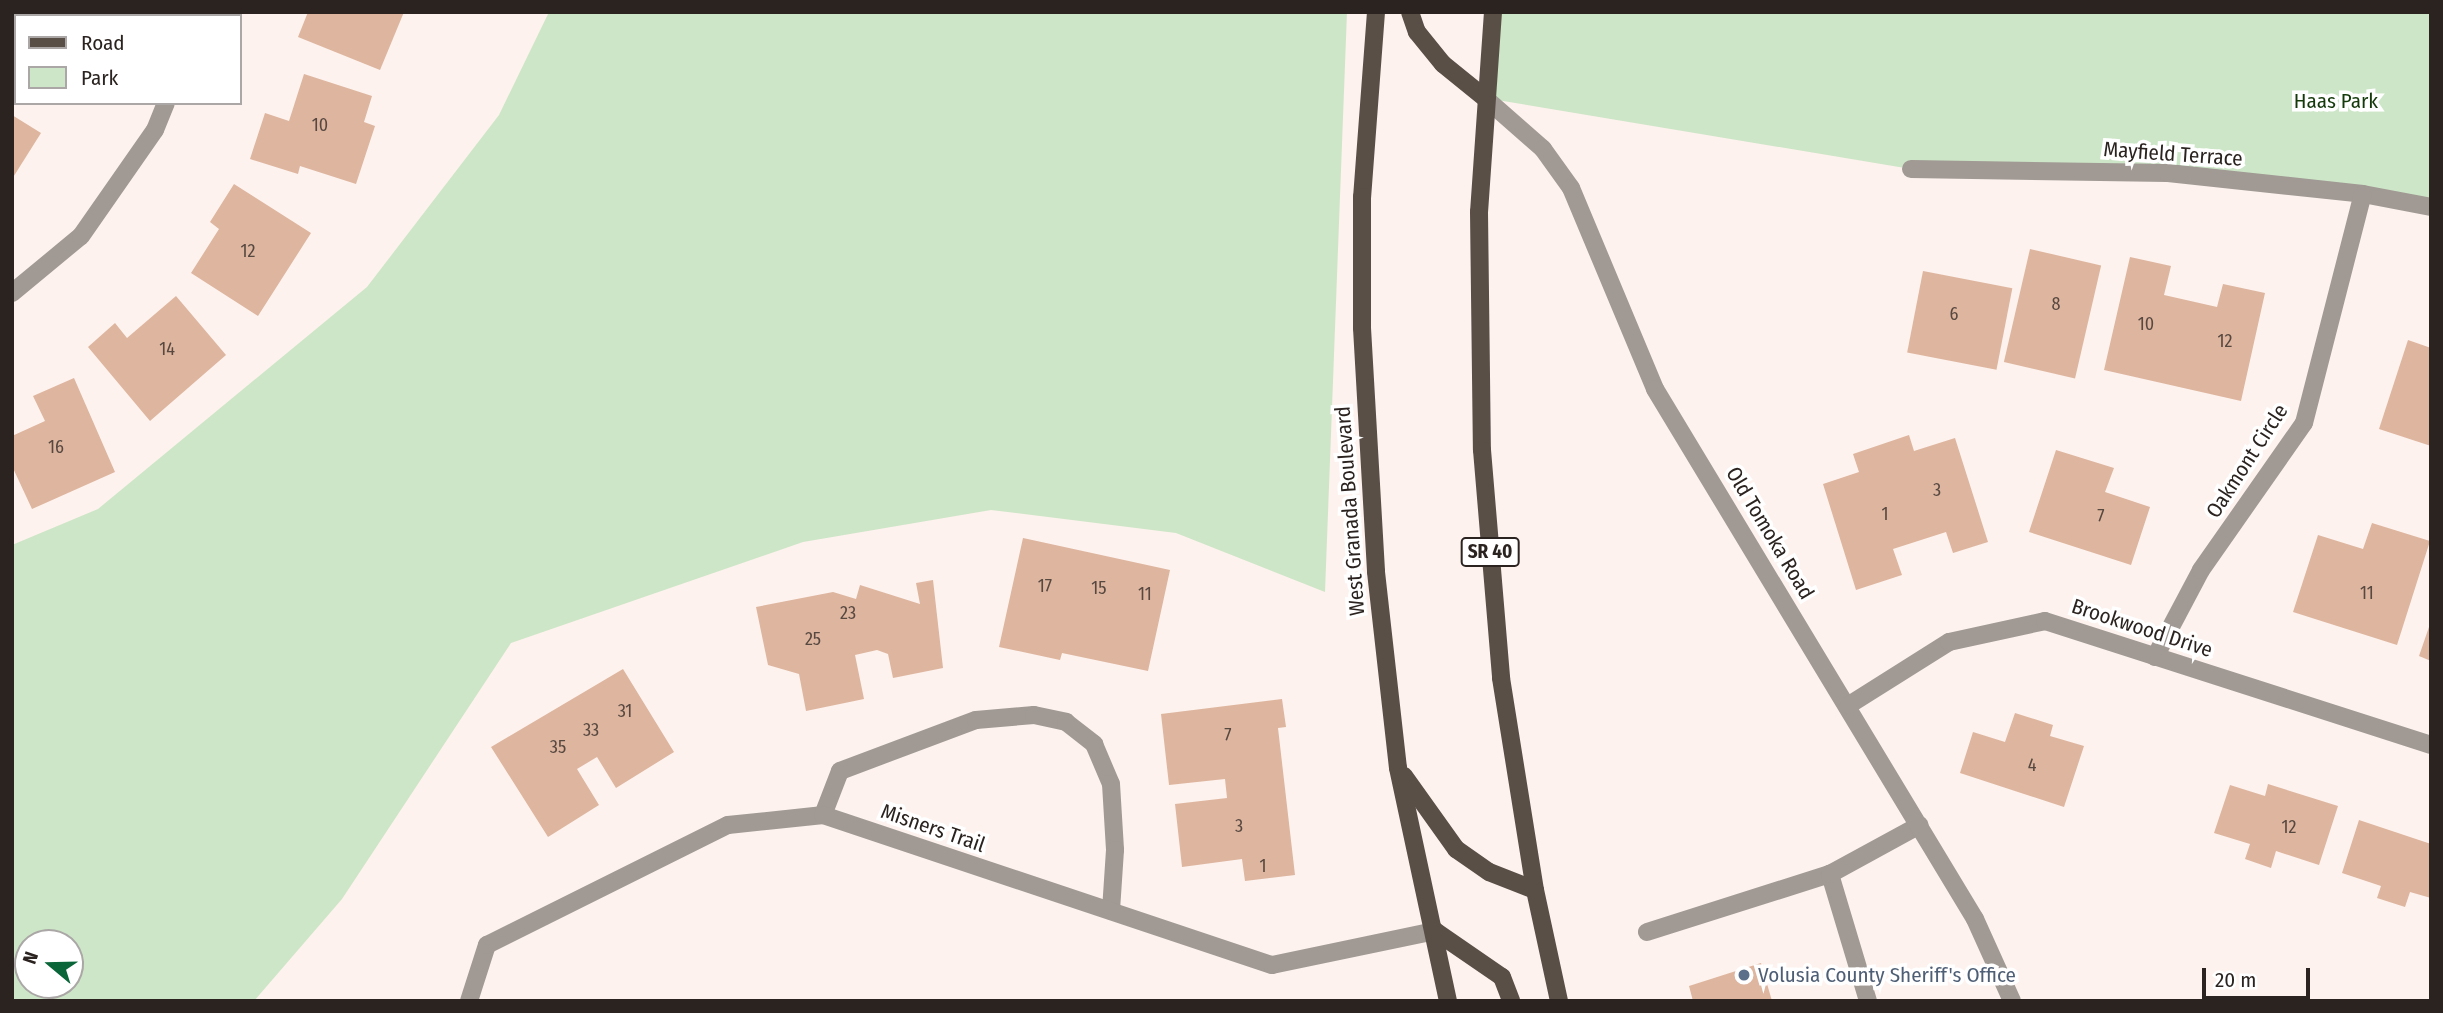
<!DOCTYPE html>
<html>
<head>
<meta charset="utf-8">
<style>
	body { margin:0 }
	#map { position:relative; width:2443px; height:1013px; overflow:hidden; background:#fdf2ed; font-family:"Fira Sans Condensed",sans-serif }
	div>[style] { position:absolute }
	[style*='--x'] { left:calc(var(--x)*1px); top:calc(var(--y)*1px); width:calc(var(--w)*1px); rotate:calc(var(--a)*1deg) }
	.green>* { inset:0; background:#cde6c7 }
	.building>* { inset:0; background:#deb59f; transform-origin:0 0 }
	.lane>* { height:18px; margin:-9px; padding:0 9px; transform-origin:9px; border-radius:9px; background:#a09994 }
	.street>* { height:18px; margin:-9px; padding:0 9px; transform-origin:9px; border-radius:9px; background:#a09994 }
	.primary>* { height:18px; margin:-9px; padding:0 9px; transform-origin:9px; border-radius:9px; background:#5a4f47 }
	.dots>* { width:19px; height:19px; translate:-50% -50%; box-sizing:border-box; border:4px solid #fff; border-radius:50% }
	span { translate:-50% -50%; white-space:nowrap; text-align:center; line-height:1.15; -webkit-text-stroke:7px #fff; paint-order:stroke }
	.number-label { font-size:18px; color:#574840 }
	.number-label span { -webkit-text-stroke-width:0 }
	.shield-label span { padding:2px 5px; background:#fff; border:2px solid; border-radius:5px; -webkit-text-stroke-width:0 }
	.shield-label { font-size:19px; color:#2a2320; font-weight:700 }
	.park-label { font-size:21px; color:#143a0a }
	.street-label { font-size:21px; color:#2a2320 }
	.service-label { font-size:21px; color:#4e5e75 }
	.left { translate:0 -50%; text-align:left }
	.frame { position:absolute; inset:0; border:14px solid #2a2320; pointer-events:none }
	.legend { position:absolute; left:14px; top:14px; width:228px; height:91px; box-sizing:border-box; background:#fff; border:2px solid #aaa7a6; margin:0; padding:9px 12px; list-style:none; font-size:21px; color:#2a2320 }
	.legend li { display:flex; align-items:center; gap:14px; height:35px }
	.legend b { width:35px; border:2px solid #aaa7a6 }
	.north { position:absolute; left:14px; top:929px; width:70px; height:70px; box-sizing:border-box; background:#fff; border:2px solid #aaa7a6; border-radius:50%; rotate:289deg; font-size:19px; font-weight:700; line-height:28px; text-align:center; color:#2a2320 }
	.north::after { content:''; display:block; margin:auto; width:24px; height:32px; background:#0a6639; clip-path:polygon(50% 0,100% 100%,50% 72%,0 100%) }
	.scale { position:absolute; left:2202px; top:968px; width:108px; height:32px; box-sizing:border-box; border:4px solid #2a2320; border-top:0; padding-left:9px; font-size:21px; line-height:24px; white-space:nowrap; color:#2a2320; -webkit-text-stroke:5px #fff; paint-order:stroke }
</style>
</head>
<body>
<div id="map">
	<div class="green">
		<i style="clip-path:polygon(evenodd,549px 12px,1347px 12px,1325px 592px,1176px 533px,991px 510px,803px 542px,511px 643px,342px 899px,254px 1001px,12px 1001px,12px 545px,98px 509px,367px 287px,499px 115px,549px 12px,28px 943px,70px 943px,70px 985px,28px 985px,28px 943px)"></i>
		<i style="clip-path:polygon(1493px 12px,2431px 12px,2431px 207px,2168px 173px,1911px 169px,1485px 98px)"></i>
	</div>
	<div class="building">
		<i style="clip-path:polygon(22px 12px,106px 12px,21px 16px)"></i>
		<i style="clip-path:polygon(308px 12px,404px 12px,380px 70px,298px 37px)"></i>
		<i style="clip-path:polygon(304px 74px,372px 96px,364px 122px,375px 126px,356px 184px,300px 166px,298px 174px,250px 159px,265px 113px,289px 121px)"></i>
		<i style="clip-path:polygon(12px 115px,41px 133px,12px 179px)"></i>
		<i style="clip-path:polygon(234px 184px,311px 233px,258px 316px,191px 273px,219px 229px,210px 222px)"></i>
		<i style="left:2030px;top:249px;width:73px;height:116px;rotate:13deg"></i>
		<i style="clip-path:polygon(2130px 257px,2171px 266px,2164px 295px,2217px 307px,2223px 284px,2265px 293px,2241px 401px,2104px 370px)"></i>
		<i style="left:1923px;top:271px;width:91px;height:83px;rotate:11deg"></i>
		<i style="clip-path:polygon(176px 296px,226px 355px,150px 421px,88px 347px,115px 323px,127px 338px)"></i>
		<i style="clip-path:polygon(2408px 340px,2431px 348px,2431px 446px,2379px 429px)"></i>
		<i style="clip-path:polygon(74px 378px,115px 472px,32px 509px,12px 466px,12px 436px,45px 421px,33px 396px)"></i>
		<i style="clip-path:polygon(1909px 435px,1914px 451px,1955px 438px,1988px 542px,1953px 553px,1946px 532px,1893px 549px,1902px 575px,1856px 590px,1823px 484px,1859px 472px,1853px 454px)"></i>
		<i style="clip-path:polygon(2056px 450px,2114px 468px,2105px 492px,2150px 507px,2131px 565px,2029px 532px)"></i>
		<i style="clip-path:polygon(2372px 523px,2430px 541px,2397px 645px,2293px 612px,2318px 535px,2363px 549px)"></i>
		<i style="clip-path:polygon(1023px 538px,1170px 570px,1148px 671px,1062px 653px,1060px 660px,999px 647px)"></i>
		<i style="clip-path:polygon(933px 580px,943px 668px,893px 678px,888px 654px,877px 650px,855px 655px,864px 699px,806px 711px,799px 674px,768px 665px,756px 607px,833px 592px,856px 599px,860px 585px,920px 604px,916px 583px)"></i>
		<i style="clip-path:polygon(2430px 624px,2431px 624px,2431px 661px,2419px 656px)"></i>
		<i style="clip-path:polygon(623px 669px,674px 752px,616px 788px,597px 757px,577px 769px,599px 805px,548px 837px,491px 747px)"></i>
		<i style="clip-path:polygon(1282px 699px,1286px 727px,1278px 728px,1295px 875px,1245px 881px,1242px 859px,1182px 867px,1175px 804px,1227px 798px,1225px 779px,1169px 785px,1161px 714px)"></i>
		<i style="clip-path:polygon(2015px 713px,2053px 725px,2050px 736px,2084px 746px,2064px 807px,1960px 773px,1973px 732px,2005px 742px)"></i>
		<i style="clip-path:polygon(2268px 784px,2338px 806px,2319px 865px,2276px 851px,2271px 868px,2245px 859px,2250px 844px,2214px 833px,2230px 785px,2265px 796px)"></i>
		<i style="clip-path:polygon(2359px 820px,2431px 844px,2431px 898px,2410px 892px,2405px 907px,2377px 898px,2381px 886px,2342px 873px)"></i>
		<i style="clip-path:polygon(1761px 963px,1772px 1001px,1693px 1001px,1689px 986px)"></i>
	</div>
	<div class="lane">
		<i style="--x:823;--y:815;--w:47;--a:-68.9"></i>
		<i style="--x:840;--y:771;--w:145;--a:-20.6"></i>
		<i style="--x:976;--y:720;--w:58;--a:-4.9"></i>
		<i style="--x:1034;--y:715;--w:33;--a:12"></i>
		<i style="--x:1066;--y:722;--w:36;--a:38"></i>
		<i style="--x:1094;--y:744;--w:43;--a:67"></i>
		<i style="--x:1111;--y:784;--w:66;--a:86.5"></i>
		<i style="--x:1115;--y:850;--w:61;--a:93.8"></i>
		<i style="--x:1647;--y:932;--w:192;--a:-17.6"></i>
		<i style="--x:1868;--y:1001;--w:133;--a:-106.7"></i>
		<i style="--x:1830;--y:874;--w:102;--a:-28.6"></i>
	</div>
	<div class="street">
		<i style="--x:202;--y:16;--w:4;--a:-63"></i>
		<i style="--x:1485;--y:98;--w:77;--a:41.3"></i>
		<i style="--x:1543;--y:149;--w:48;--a:54.3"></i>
		<i style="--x:1571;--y:188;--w:218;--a:67.3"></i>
		<i style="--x:1655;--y:389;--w:619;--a:58.88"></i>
		<i style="--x:1975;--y:919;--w:90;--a:65.7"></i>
		<i style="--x:1911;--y:169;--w:257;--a:0.9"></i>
		<i style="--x:2168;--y:173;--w:196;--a:6.1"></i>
		<i style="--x:2363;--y:194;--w:69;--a:10.8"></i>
		<i style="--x:12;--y:293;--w:89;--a:-39.6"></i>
		<i style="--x:81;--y:236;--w:129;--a:-55.1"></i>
		<i style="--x:155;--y:130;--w:29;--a:-68"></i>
		<i style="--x:2155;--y:657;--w:98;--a:-62.1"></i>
		<i style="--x:2201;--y:570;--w:179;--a:-55"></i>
		<i style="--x:2304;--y:423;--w:236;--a:-75.6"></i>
		<i style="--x:1849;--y:705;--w:118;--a:-32.2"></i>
		<i style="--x:1949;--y:642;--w:98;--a:-12.3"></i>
		<i style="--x:2045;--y:621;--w:405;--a:17.8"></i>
		<i style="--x:469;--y:1001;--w:59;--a:-72.2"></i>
		<i style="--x:487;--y:945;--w:269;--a:-26.5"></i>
		<i style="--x:728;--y:825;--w:96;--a:-6"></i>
		<i style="--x:823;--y:815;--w:473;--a:18.5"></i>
		<i style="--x:1272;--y:965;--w:167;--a:-11.8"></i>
	</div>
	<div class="primary">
		<i style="--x:1376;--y:12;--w:186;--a:94.3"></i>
		<i style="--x:1362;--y:197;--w:131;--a:90"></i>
		<i style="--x:1362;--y:328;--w:244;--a:86.7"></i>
		<i style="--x:1376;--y:572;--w:197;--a:83.6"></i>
		<i style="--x:1398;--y:768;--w:238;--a:77.9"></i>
		<i style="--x:1410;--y:12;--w:21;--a:71"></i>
		<i style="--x:1417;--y:32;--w:41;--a:50.9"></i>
		<i style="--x:1443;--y:64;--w:54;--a:39"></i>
		<i style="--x:1493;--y:12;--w:200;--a:94"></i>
		<i style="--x:1479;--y:212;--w:238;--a:89.3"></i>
		<i style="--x:1482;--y:450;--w:229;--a:85.2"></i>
		<i style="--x:1501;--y:678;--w:215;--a:80.9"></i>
		<i style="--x:1535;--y:890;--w:114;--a:77.8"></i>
		<i style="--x:1404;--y:776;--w:90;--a:54.5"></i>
		<i style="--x:1456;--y:849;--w:40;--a:34.9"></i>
		<i style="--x:1489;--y:872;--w:49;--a:21.4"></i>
		<i style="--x:1435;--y:931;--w:81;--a:34.5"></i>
		<i style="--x:1502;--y:977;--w:26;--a:69"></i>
	</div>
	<div class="dots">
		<i style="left:1744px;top:975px;background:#5c6f8a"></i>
	</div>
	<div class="number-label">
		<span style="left:320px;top:125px">10</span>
		<span style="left:248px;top:251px">12</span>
		<span style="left:2056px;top:304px">8</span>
		<span style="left:1954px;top:314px">6</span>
		<span style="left:2146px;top:324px">10</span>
		<span style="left:2225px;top:341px">12</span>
		<span style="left:167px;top:349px">14</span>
		<span style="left:56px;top:447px">16</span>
		<span style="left:1937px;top:490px">3</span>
		<span style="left:1885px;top:514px">1</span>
		<span style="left:2101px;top:516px">7</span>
		<span style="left:1045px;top:586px">17</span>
		<span style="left:1099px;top:588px">15</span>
		<span style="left:2367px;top:593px">11</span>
		<span style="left:1145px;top:594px">11</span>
		<span style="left:848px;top:613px">23</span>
		<span style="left:813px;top:639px">25</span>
		<span style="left:625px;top:711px">31</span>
		<span style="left:591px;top:730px">33</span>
		<span style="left:1228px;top:735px">7</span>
		<span style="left:558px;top:747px">35</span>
		<span style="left:2032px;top:765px">4</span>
		<span style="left:1239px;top:826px">3</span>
		<span style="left:2289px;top:827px">12</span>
		<span style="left:1263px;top:866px">1</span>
	</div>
	<div class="shield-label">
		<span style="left:1490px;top:552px">SR 40</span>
	</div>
	<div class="park-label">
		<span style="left:2336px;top:101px">Haas Park</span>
	</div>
	<div class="street-label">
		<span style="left:2173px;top:154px;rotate:4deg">Mayfield Terrace</span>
		<span style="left:2247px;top:461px;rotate:-57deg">Oakmont Circle</span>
		<span style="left:1350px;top:511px;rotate:-94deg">West Granada Boulevard</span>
		<span style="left:1770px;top:533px;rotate:59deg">Old Tomoka Road</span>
		<span style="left:2142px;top:628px;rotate:18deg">Brookwood Drive</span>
		<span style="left:933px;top:828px;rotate:19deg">Misners Trail</span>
	</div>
	<div class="service-label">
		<span class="left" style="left:1758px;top:975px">Volusia County Sheriff's Office</span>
	</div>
	<div class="frame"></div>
	<ul class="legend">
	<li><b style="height:9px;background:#5a4f47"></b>Road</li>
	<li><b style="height:19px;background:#cde6c7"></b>Park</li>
	</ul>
	<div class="north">N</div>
	<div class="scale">20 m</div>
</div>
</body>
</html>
